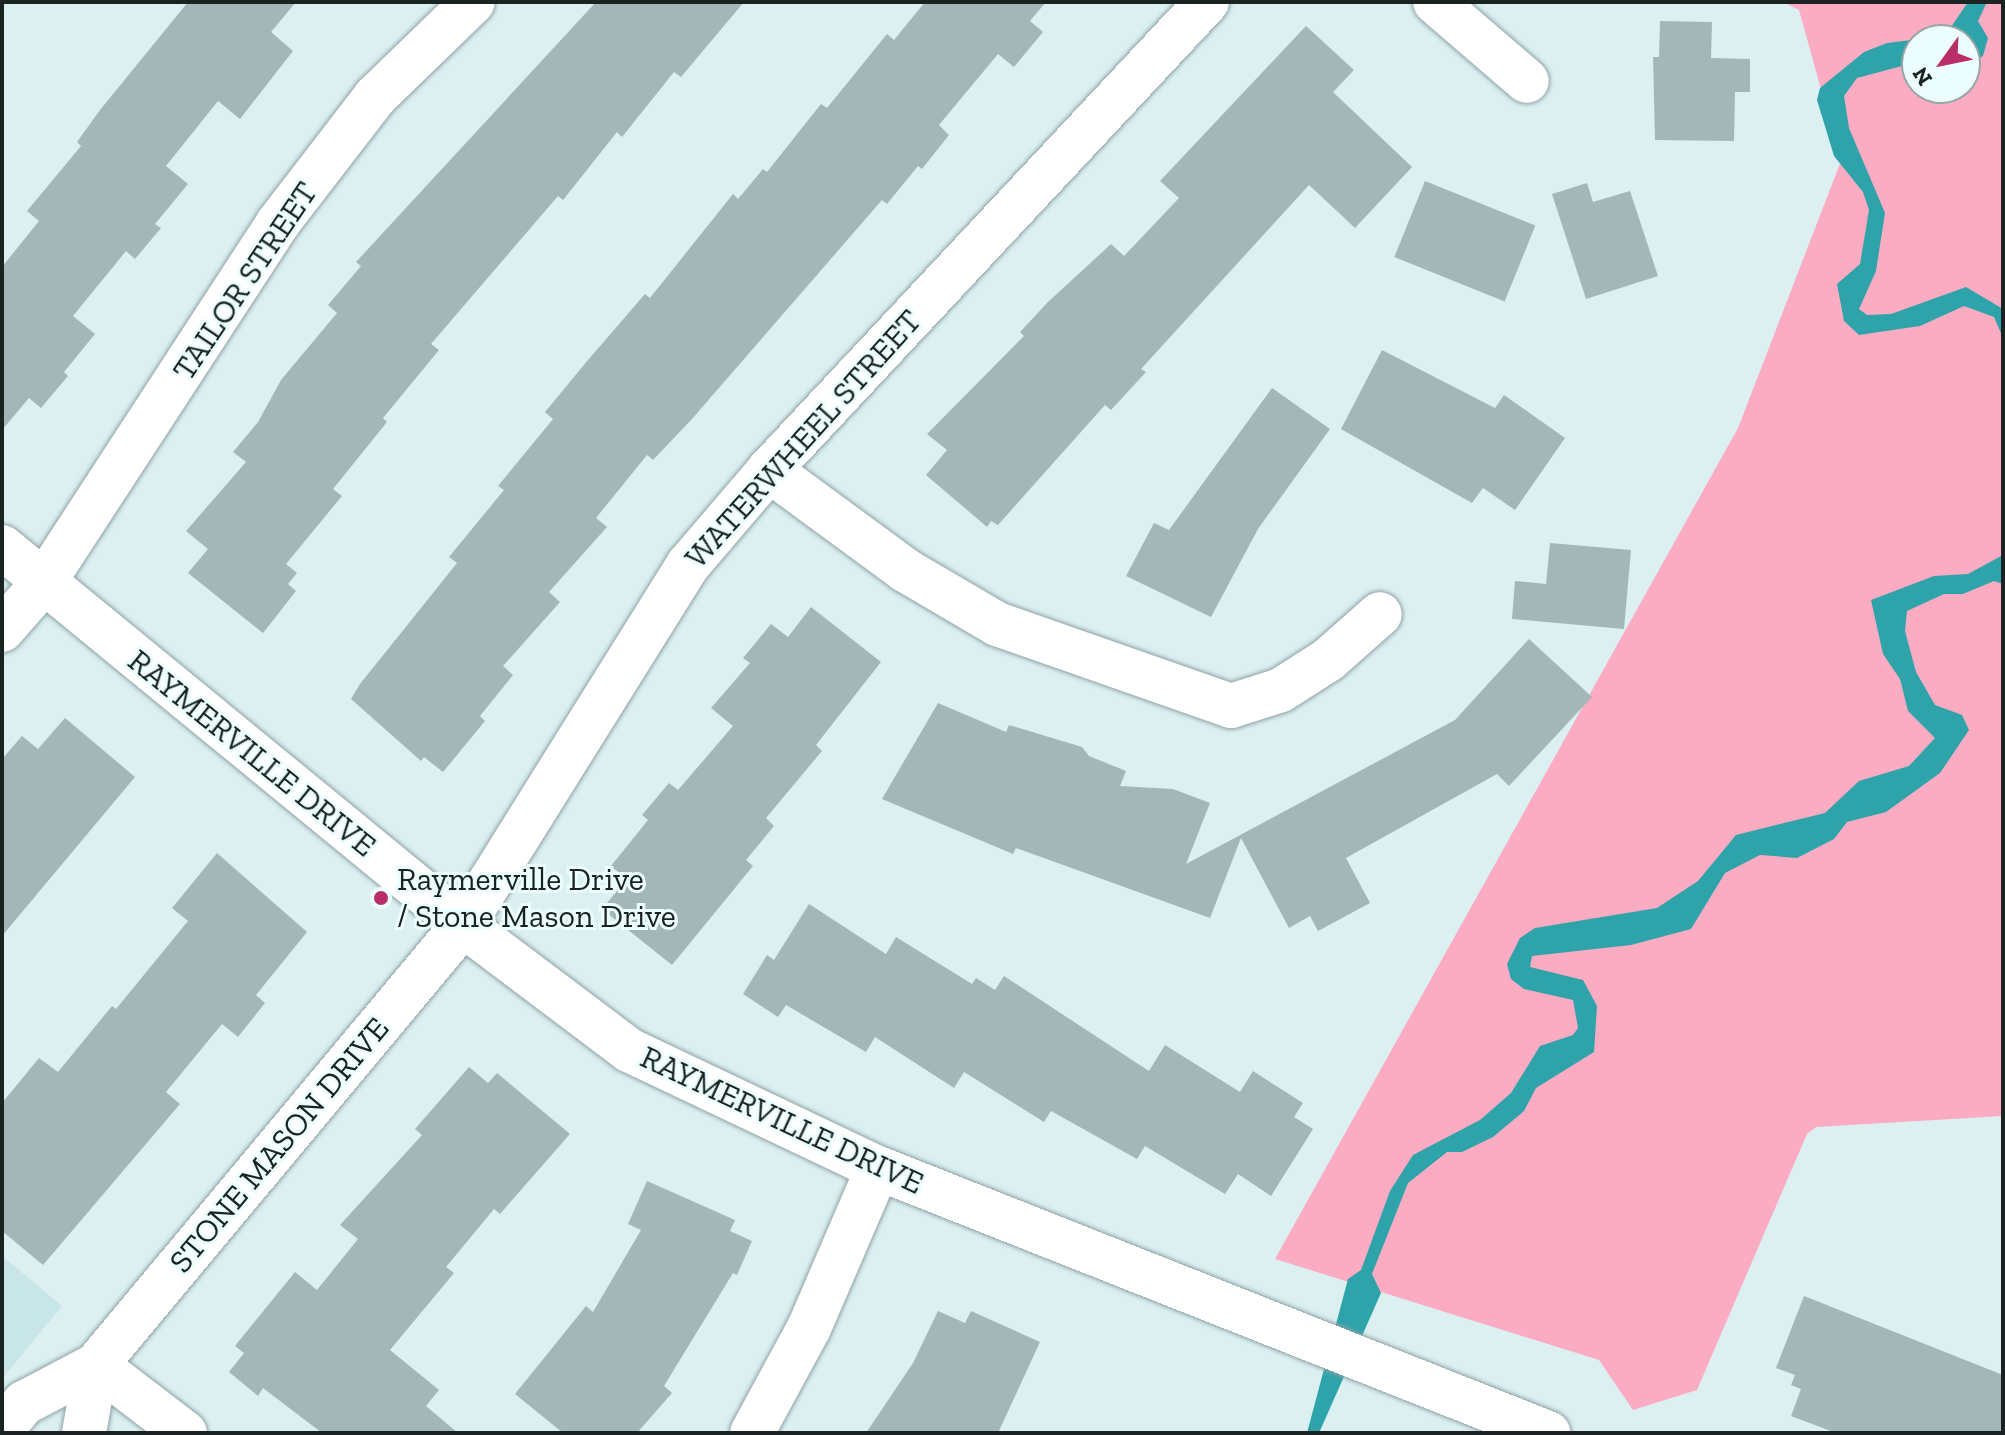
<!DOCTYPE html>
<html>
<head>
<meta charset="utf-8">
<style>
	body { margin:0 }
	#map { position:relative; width:2005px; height:1435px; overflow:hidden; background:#dcf0f2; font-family:"Zilla Slab",serif }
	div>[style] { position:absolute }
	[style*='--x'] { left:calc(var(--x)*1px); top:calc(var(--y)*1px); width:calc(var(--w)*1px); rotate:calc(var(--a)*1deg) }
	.built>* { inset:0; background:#c8e6e8 }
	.green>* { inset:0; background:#fbabc2 }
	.water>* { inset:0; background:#2ea3aa }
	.building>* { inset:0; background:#a3b7b8; transform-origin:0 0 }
	.roads { filter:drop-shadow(0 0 2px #8fa2a4) drop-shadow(0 0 2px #8fa2a4) }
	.minor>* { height:44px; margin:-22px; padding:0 22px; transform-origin:22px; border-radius:22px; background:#fff }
	.tertiary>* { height:44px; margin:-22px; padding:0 22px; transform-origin:22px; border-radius:22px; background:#fff }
	.dots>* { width:22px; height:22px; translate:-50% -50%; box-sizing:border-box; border:4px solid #ecfdfe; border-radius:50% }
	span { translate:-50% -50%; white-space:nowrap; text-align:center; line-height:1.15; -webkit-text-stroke:6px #ecfdfe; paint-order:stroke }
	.street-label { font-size:32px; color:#1a2222 }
	.poi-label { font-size:32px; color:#1a2222 }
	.left { translate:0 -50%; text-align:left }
	.frame { position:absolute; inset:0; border:4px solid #1a2222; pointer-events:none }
	.north { position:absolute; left:1901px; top:24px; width:80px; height:80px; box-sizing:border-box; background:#ecfdfe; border:2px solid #98a5a6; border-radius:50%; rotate:237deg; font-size:22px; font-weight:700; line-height:32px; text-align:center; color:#1a2222 }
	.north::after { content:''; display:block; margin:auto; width:28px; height:36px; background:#b92e68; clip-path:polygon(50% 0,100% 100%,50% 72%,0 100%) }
</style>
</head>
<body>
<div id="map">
	<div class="built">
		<i style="clip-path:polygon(2px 1256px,62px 1306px,2px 1379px)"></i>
	</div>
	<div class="green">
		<i style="clip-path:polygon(evenodd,1783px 2px,2003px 2px,2003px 1116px,1816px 1127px,1807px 1134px,1697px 1390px,1633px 1410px,1599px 1360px,1275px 1259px,1738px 428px,1841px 161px,1799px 10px,1783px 2px,1917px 40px,1965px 40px,1965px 88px,1917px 88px,1917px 40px)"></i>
	</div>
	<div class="water">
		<i style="clip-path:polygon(1968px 2px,1987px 2px,1978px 21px,1988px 38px,1983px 56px,1965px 66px,1965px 40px,1917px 40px,1917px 62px,1857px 78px,1844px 96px,1849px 128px,1885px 213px,1876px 271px,1859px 309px,1867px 315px,1891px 314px,1966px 287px,2003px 309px,2003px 338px,1994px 317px,1964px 306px,1920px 326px,1859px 335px,1844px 321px,1837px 284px,1860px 264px,1869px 210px,1863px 192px,1834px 156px,1817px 100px,1820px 88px,1864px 52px,1887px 43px,1945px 36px)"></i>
		<i style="clip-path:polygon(2003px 555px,2003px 584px,1994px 581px,1963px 594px,1944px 594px,1907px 611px,1905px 631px,1916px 672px,1935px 705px,1962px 715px,1969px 730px,1940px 773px,1886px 812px,1847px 822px,1834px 839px,1797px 858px,1760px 855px,1725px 873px,1691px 929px,1631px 945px,1532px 956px,1530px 967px,1583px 980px,1597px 1006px,1594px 1052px,1536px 1088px,1524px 1111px,1493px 1137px,1462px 1152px,1447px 1152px,1408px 1183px,1372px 1274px,1381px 1293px,1319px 1433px,1307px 1433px,1348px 1279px,1361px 1270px,1390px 1191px,1413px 1155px,1480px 1120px,1511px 1093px,1540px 1046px,1573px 1035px,1578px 1028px,1573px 1000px,1524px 989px,1511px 979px,1507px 964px,1520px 938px,1535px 928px,1657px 908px,1698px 881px,1736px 835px,1825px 813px,1859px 781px,1909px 766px,1935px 738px,1908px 711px,1900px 679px,1883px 654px,1871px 600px,1934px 576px,1968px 574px)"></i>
	</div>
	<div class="building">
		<i style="clip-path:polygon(188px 2px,296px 2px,271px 32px,293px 51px,240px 119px,218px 101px,166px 166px,188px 184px,155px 224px,161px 228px,135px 259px,126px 251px,73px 316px,95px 334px,64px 372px,68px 376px,41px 408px,29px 398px,2px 430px,2px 267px,39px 221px,27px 211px,81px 146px,77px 142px,100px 110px)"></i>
		<i style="clip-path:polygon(596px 2px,744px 2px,681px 77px,674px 72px,622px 137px,617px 132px,563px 200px,558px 196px,431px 344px,439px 350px,383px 418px,387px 422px,333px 489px,342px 496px,286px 564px,297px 573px,288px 584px,296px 591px,263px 633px,188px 573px,208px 549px,186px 531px,246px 462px,233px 452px,258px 422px,281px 380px,337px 313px,328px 305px,361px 266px,356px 262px)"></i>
		<i style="clip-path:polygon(925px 2px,1046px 2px,1030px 21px,1043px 32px,1014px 67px,998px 54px,939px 125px,949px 135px,922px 169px,918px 166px,887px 204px,882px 200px,692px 419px,653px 460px,647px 455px,596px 518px,607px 527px,549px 592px,560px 602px,503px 666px,513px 675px,480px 716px,485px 721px,443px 772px,424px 757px,421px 761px,351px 699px,360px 684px,457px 563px,449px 557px,504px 490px,498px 486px,553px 419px,545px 412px,588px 360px,645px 294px,650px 298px,733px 194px,738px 199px,763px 169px,767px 172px,821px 104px,827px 108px,887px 34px,894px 40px)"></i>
		<i style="clip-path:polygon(1660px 21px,1712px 22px,1711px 58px,1750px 59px,1750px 92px,1735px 92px,1734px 141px,1655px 140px,1653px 57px,1659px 57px)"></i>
		<i style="clip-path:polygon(1306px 26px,1354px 70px,1333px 92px,1412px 167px,1355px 228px,1309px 185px,1141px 369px,1146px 372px,1111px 410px,1105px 405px,998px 525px,991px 521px,987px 527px,926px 475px,947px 450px,927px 434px,1024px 336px,1020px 332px,1048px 302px,1111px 244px,1124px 256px,1179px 198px,1160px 181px)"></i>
		<i style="left:1425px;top:181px;width:119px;height:82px;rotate:22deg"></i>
		<i style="clip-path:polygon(1587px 183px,1593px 202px,1630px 191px,1658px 276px,1586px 299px,1552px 194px)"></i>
		<i style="clip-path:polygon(1382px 350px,1495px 408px,1504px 395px,1565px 438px,1515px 510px,1483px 488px,1472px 503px,1341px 429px)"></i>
		<i style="clip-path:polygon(1272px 388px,1330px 429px,1258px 529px,1211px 617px,1126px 576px,1154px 523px,1169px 530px)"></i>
		<i style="clip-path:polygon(1550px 543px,1631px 550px,1624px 629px,1512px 619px,1515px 581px,1546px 584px)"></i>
		<i style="clip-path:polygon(811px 607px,881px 662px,816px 745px,822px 751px,766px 818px,774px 826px,746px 860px,753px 866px,672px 965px,602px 909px,627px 879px,611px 866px,648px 820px,642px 815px,669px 783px,678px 790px,733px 726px,711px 708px,750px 663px,743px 658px,771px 624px,788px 637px)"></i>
		<i style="clip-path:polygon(1529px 639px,1592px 697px,1509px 786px,1497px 774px,1346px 858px,1370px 903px,1318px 931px,1310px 916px,1289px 928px,1241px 838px,1210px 918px,1016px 848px,1013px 854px,882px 799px,938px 703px,1006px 732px,1009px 725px,1082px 747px,1089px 756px,1126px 771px,1120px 786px,1173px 789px,1210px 803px,1186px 864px,1455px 720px)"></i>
		<i style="clip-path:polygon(65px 718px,135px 777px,2px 936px,2px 759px,22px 736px,38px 749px)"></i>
		<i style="clip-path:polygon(217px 853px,307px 932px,256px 995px,265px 1003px,238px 1037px,222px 1024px,166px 1092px,180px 1104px,43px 1265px,2px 1231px,2px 1103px,39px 1058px,58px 1072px,112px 1006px,116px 1009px,188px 921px,172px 908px)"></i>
		<i style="clip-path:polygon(809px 904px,886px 954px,896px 937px,972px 984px,976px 978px,995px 990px,1004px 976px,1149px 1071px,1165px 1045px,1240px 1092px,1253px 1071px,1303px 1103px,1294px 1117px,1313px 1129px,1271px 1196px,1238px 1174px,1225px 1194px,1145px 1146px,1137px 1159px,1051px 1111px,1044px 1122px,964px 1072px,954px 1088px,875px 1037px,866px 1052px,786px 1005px,778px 1017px,743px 994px,767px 955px,774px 960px)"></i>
		<i style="clip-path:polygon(469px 1067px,488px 1083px,497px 1073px,570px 1134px,500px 1214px,494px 1209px,446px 1267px,454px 1273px,390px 1350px,439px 1390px,426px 1406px,458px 1433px,322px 1433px,263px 1388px,258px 1396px,229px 1372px,244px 1353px,235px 1346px,295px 1272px,317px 1290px,358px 1239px,340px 1225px,422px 1135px,415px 1129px)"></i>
		<i style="clip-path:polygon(647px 1181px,735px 1220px,730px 1231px,752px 1241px,737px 1275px,733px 1273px,664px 1386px,672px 1393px,637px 1433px,563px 1433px,515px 1394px,586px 1306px,593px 1312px,641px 1230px,628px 1224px)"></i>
		<i style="clip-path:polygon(1804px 1296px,2003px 1375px,2003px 1433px,1836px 1433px,1791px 1416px,1801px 1389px,1791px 1385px,1795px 1375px,1776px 1368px)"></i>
		<i style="clip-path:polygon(938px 1311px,965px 1323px,971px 1311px,1040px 1342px,998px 1433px,866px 1433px,913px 1363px)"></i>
	</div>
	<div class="roads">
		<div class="minor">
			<i style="--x:1435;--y:2;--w:121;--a:40.7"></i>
			<i style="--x:769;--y:470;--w:169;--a:36.3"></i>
			<i style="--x:905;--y:570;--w:107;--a:30.4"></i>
			<i style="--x:997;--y:624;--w:248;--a:19.3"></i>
			<i style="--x:1231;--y:706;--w:52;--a:-17.7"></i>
			<i style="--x:1281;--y:690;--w:56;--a:-32.6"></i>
			<i style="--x:1328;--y:660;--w:69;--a:-41.5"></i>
			<i style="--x:2;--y:630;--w:64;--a:-48.8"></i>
			<i style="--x:44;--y:582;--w:429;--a:-56.9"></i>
			<i style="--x:278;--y:223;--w:159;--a:-52.4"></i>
			<i style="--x:375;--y:97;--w:136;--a:-44.1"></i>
			<i style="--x:96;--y:1365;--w:112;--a:37.4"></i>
			<i style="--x:2;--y:1429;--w:34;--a:-50"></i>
			<i style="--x:24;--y:1403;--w:81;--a:-27.8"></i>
			<i style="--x:96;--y:1365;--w:573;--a:-50.17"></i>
			<i style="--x:463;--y:925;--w:425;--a:-58"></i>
			<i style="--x:688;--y:565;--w:125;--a:-49.5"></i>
			<i style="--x:769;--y:470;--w:641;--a:-46.9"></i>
			<i style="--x:84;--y:1433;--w:69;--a:-80"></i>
			<i style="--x:752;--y:1433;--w:119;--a:-61.5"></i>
			<i style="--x:809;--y:1328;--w:174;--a:-66.7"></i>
		</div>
		<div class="tertiary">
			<i style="--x:2;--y:547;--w:596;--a:39.35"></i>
			<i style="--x:463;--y:925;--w:208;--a:37"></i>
			<i style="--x:629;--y:1050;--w:276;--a:25.4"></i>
			<i style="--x:878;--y:1168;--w:721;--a:21.58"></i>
		</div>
	</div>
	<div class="dots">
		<i style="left:381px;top:898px;background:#b92e68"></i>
	</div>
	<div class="street-label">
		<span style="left:245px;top:281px;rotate:-56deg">TAILOR STREET</span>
		<span style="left:803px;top:439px;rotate:-48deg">WATERWHEEL STREET</span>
		<span style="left:252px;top:753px;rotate:39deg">RAYMERVILLE DRIVE</span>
		<span style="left:782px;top:1120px;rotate:25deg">RAYMERVILLE DRIVE</span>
		<span style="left:279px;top:1145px;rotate:-50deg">STONE MASON DRIVE</span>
	</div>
	<div class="poi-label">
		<span class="left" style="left:397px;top:898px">Raymerville Drive<br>/ Stone Mason Drive</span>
	</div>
	<div class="frame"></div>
	<div class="north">N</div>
</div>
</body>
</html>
